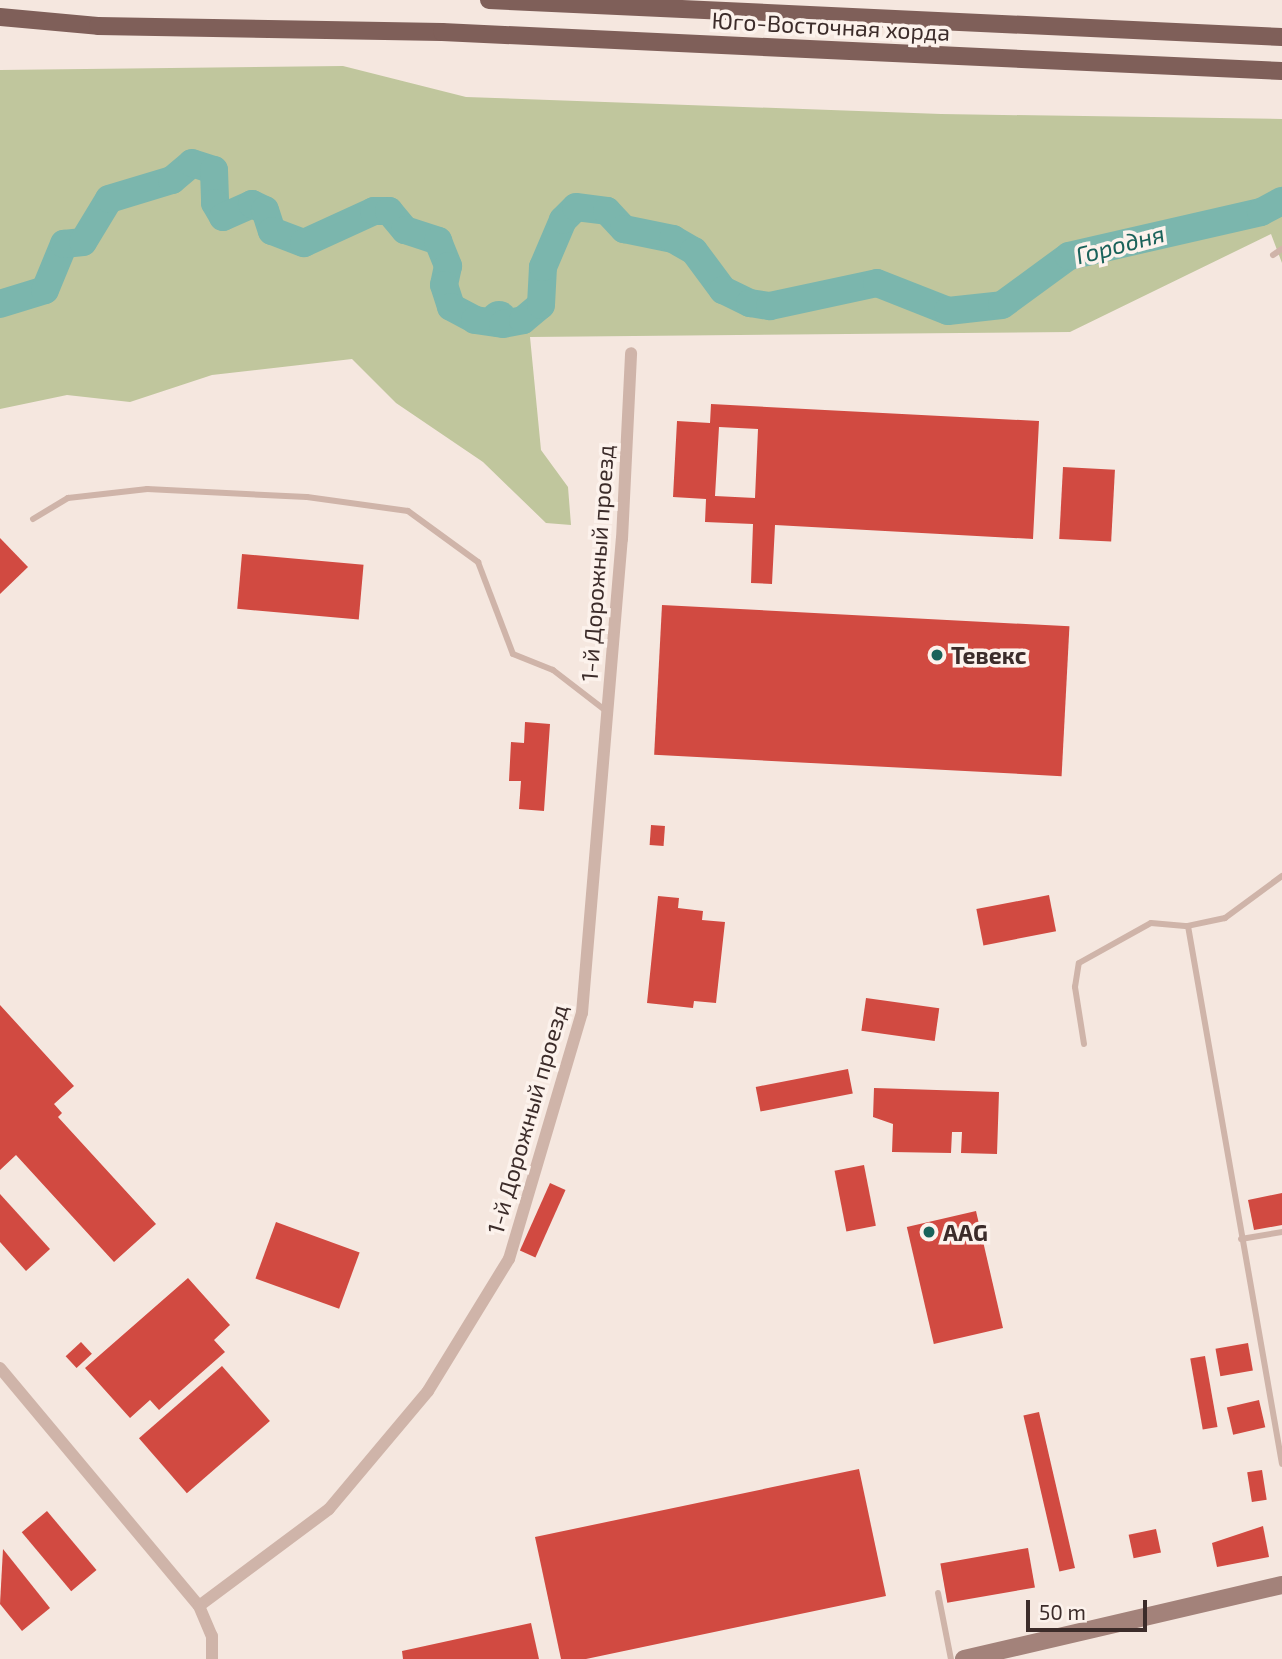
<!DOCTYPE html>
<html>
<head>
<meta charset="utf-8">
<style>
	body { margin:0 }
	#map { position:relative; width:1282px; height:1659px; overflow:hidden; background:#f5e7df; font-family:"Exo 2",sans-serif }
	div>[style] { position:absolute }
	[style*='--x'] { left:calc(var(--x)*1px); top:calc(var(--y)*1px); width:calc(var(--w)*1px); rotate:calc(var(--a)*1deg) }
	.green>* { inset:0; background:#c0c69d }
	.water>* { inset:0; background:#7bb6ad }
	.round { border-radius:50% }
	.river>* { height:28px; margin:-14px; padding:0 14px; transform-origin:14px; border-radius:14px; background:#7bb6ad }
	.building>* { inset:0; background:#d14a41; transform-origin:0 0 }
	.lane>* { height:6px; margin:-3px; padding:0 3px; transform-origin:3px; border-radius:3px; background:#cfb4a9 }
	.street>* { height:12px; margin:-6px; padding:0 6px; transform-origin:6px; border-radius:6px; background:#cfb4a9 }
	.secondary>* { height:18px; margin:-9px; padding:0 9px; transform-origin:9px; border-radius:9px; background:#a3827a }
	.primary>* { height:18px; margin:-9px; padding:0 9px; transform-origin:9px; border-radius:9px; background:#7f5f59 }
	.dots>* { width:19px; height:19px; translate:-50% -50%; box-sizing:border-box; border:4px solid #fcf2ec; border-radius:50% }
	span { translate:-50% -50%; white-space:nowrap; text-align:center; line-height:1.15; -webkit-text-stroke:7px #fcf2ec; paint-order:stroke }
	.street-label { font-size:23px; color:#3c2c2a }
	.poi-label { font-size:23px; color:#3c2c2a; font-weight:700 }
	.left { translate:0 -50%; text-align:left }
	.water-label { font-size:24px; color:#1a625a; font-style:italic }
	.scale { position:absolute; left:1026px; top:1600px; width:121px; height:32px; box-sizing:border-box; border:4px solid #3c2c2a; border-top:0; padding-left:9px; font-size:21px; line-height:24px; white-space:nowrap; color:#3c2c2a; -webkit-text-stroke:5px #fcf2ec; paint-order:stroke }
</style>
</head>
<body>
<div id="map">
	<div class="green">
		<i style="clip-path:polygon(343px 66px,466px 97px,941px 114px,1282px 119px,1282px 263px,1271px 234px,1070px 332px,530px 337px,541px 450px,568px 487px,571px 525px,546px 523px,483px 462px,396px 403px,352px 359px,212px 375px,130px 402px,67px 395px,0 409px,0 70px)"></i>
	</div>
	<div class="water">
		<i class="round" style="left:481px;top:301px;width:36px;height:36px"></i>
	</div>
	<div class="river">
		<i style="--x:0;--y:304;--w:47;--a:-17.3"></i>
		<i style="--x:45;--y:290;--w:50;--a:-67.6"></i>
		<i style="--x:64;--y:244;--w:19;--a:-6"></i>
		<i style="--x:83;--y:242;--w:50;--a:-58.8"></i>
		<i style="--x:109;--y:199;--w:66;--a:-16.8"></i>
		<i style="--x:172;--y:180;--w:26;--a:-40"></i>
		<i style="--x:192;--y:163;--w:23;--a:18"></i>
		<i style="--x:214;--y:170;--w:33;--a:88"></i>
		<i style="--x:215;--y:203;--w:16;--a:60"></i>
		<i style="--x:223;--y:217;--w:32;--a:-24"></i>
		<i style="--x:252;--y:204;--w:14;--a:25"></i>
		<i style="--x:265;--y:210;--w:22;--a:72"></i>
		<i style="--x:272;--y:231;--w:34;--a:21"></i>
		<i style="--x:304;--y:243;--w:77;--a:-24.6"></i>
		<i style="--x:374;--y:211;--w:15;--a:0"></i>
		<i style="--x:389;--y:211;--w:25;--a:50"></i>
		<i style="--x:405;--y:230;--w:35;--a:18"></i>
		<i style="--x:438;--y:241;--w:27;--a:68"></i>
		<i style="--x:448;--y:266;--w:19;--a:102"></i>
		<i style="--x:444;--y:285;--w:23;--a:72"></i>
		<i style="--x:451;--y:307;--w:27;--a:28"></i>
		<i style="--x:475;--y:320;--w:28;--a:8"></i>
		<i style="--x:503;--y:324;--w:20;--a:-11"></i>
		<i style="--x:523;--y:320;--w:23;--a:-40"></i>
		<i style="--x:541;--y:305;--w:38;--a:-87"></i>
		<i style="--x:543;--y:267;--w:51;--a:-66.9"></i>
		<i style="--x:563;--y:220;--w:18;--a:-45"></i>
		<i style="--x:576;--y:207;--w:31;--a:7"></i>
		<i style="--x:607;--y:211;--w:25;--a:47"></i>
		<i style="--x:624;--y:229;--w:50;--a:11.5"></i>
		<i style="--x:673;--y:239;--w:24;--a:30"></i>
		<i style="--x:694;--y:251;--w:49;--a:53.4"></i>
		<i style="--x:723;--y:290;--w:30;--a:26"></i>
		<i style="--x:750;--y:303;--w:20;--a:9"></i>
		<i style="--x:770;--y:306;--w:109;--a:-12.1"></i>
		<i style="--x:877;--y:283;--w:76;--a:21.5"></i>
		<i style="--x:948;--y:311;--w:54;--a:-6.3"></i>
		<i style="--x:1002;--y:305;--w:83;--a:-36.2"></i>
		<i style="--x:1069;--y:256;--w:197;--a:-12.9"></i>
		<i style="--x:1261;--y:212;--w:24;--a:-28"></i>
	</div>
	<div class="building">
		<i style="clip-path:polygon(evenodd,711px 404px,1039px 421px,1033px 539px,775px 525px,772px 584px,751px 583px,753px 524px,705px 522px,706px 499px,673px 497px,677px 421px,710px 423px,711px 404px,719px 427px,758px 429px,755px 498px,715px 496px,719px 427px)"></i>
		<i style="left:1063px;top:467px;width:52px;height:72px;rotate:3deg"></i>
		<i style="clip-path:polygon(0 538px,28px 567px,0 594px)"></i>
		<i style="left:242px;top:554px;width:122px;height:55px;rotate:5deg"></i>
		<i style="left:662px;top:605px;width:408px;height:150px;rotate:3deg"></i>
		<i style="clip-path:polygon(525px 722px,550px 724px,544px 811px,519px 809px,521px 781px,509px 781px,511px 742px,524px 743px)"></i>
		<i style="left:651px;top:825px;width:14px;height:20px;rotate:4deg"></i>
		<i style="left:1049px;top:895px;width:37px;height:74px;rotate:79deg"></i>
		<i style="clip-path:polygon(658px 896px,679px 898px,678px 908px,703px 911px,702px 920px,725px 922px,716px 1003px,694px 1001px,693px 1008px,647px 1003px)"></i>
		<i style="left:866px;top:998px;width:74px;height:33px;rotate:8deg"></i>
		<i style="clip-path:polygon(0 1005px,74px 1086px,54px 1104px,62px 1113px,58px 1117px,156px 1224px,114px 1262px,16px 1155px,0 1170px)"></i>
		<i style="left:848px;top:1069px;width:25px;height:94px;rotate:79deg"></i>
		<i style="clip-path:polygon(874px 1088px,999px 1092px,997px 1154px,961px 1153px,962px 1132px,952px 1132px,951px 1153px,892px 1152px,893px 1124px,873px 1117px)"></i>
		<i style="left:864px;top:1165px;width:62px;height:30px;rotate:79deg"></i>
		<i style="left:550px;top:1183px;width:17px;height:74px;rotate:24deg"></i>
		<i style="clip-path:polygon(1282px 1193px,1282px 1225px,1254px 1230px,1248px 1200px)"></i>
		<i style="clip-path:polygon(0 1194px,50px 1249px,26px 1271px,0 1242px)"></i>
		<i style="left:976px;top:1211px;width:120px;height:71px;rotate:77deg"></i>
		<i style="left:276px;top:1222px;width:89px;height:60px;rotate:20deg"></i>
		<i style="clip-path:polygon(188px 1278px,230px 1325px,214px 1340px,225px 1352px,159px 1410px,150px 1400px,130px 1418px,85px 1368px)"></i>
		<i style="left:81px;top:1342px;width:16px;height:21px;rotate:47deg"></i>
		<i style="left:1248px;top:1343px;width:28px;height:33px;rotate:80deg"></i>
		<i style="left:1205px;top:1356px;width:72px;height:15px;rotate:80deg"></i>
		<i style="left:222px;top:1366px;width:73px;height:110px;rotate:49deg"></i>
		<i style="left:1259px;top:1400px;width:28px;height:33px;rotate:77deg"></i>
		<i style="left:1039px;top:1412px;width:160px;height:16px;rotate:77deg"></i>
		<i style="clip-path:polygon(859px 1469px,886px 1596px,586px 1659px,561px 1659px,535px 1537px)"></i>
		<i style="left:1262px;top:1470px;width:30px;height:15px;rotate:81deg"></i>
		<i style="left:47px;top:1511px;width:77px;height:33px;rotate:50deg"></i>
		<i style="clip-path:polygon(1263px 1526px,1269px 1557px,1217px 1567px,1212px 1543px)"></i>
		<i style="left:1156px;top:1529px;width:24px;height:28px;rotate:78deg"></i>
		<i style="left:1028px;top:1548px;width:40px;height:89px;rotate:80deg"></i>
		<i style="clip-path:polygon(3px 1549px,50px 1608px,22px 1631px,0 1604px)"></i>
		<i style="clip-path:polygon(531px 1623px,539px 1659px,403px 1659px,402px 1651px)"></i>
	</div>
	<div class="lane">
		<i style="--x:1273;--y:255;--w:11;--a:-34"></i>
		<i style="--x:33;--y:519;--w:41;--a:-31"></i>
		<i style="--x:68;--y:498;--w:80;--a:-6.5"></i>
		<i style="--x:147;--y:489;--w:160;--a:2.9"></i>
		<i style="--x:307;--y:497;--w:102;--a:7.9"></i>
		<i style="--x:408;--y:511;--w:87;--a:36.1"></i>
		<i style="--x:478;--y:562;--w:98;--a:69.2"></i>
		<i style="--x:513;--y:654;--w:43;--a:21.8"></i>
		<i style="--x:553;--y:670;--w:67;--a:37.7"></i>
		<i style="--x:1282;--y:876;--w:71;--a:143.6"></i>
		<i style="--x:1225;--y:918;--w:38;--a:168"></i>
		<i style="--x:1188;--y:926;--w:546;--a:80.09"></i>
		<i style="--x:1084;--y:1044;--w:58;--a:-99"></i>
		<i style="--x:1075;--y:987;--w:24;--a:-81"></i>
		<i style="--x:1079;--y:963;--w:82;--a:-29.1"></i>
		<i style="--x:1151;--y:923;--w:37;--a:5"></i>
		<i style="--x:1241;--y:1239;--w:42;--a:-9.7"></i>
		<i style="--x:938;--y:1593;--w:67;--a:78.9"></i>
	</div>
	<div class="street">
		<i style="--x:0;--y:1368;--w:310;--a:50.1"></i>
		<i style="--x:199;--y:1606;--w:33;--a:67"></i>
		<i style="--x:212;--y:1636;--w:23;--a:90"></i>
		<i style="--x:199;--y:1606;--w:162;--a:-36.7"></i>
		<i style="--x:329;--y:1509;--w:154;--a:-50"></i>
		<i style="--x:428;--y:1391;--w:155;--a:-58.5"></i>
		<i style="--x:509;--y:1259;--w:257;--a:-73.5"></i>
		<i style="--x:582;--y:1013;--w:476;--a:-85.2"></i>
		<i style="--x:622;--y:539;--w:186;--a:-87.2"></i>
	</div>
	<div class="secondary">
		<i style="--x:964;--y:1659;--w:326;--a:-13.1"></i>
	</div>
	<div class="primary">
		<i style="--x:489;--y:0;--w:794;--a:2.67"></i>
		<i style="--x:0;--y:17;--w:98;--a:5.2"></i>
		<i style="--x:98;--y:26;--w:344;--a:1"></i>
		<i style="--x:442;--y:32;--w:841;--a:2.66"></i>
	</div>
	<div class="dots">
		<i style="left:937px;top:655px;background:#1a625a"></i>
		<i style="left:929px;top:1232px;background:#1a625a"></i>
	</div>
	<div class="street-label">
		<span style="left:831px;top:26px;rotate:3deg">Юго-Восточная хорда</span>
		<span style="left:597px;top:563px;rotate:-86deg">1-й Дорожный проезд</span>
		<span style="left:527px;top:1119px;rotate:-74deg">1-й Дорожный проезд</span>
	</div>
	<div class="poi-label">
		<span class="left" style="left:951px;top:655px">Тевекс</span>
		<span class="left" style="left:943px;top:1232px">AAG</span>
	</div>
	<div class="water-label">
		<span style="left:1120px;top:244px;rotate:-15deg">Городня</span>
	</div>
	<div class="scale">50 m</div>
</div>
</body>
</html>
